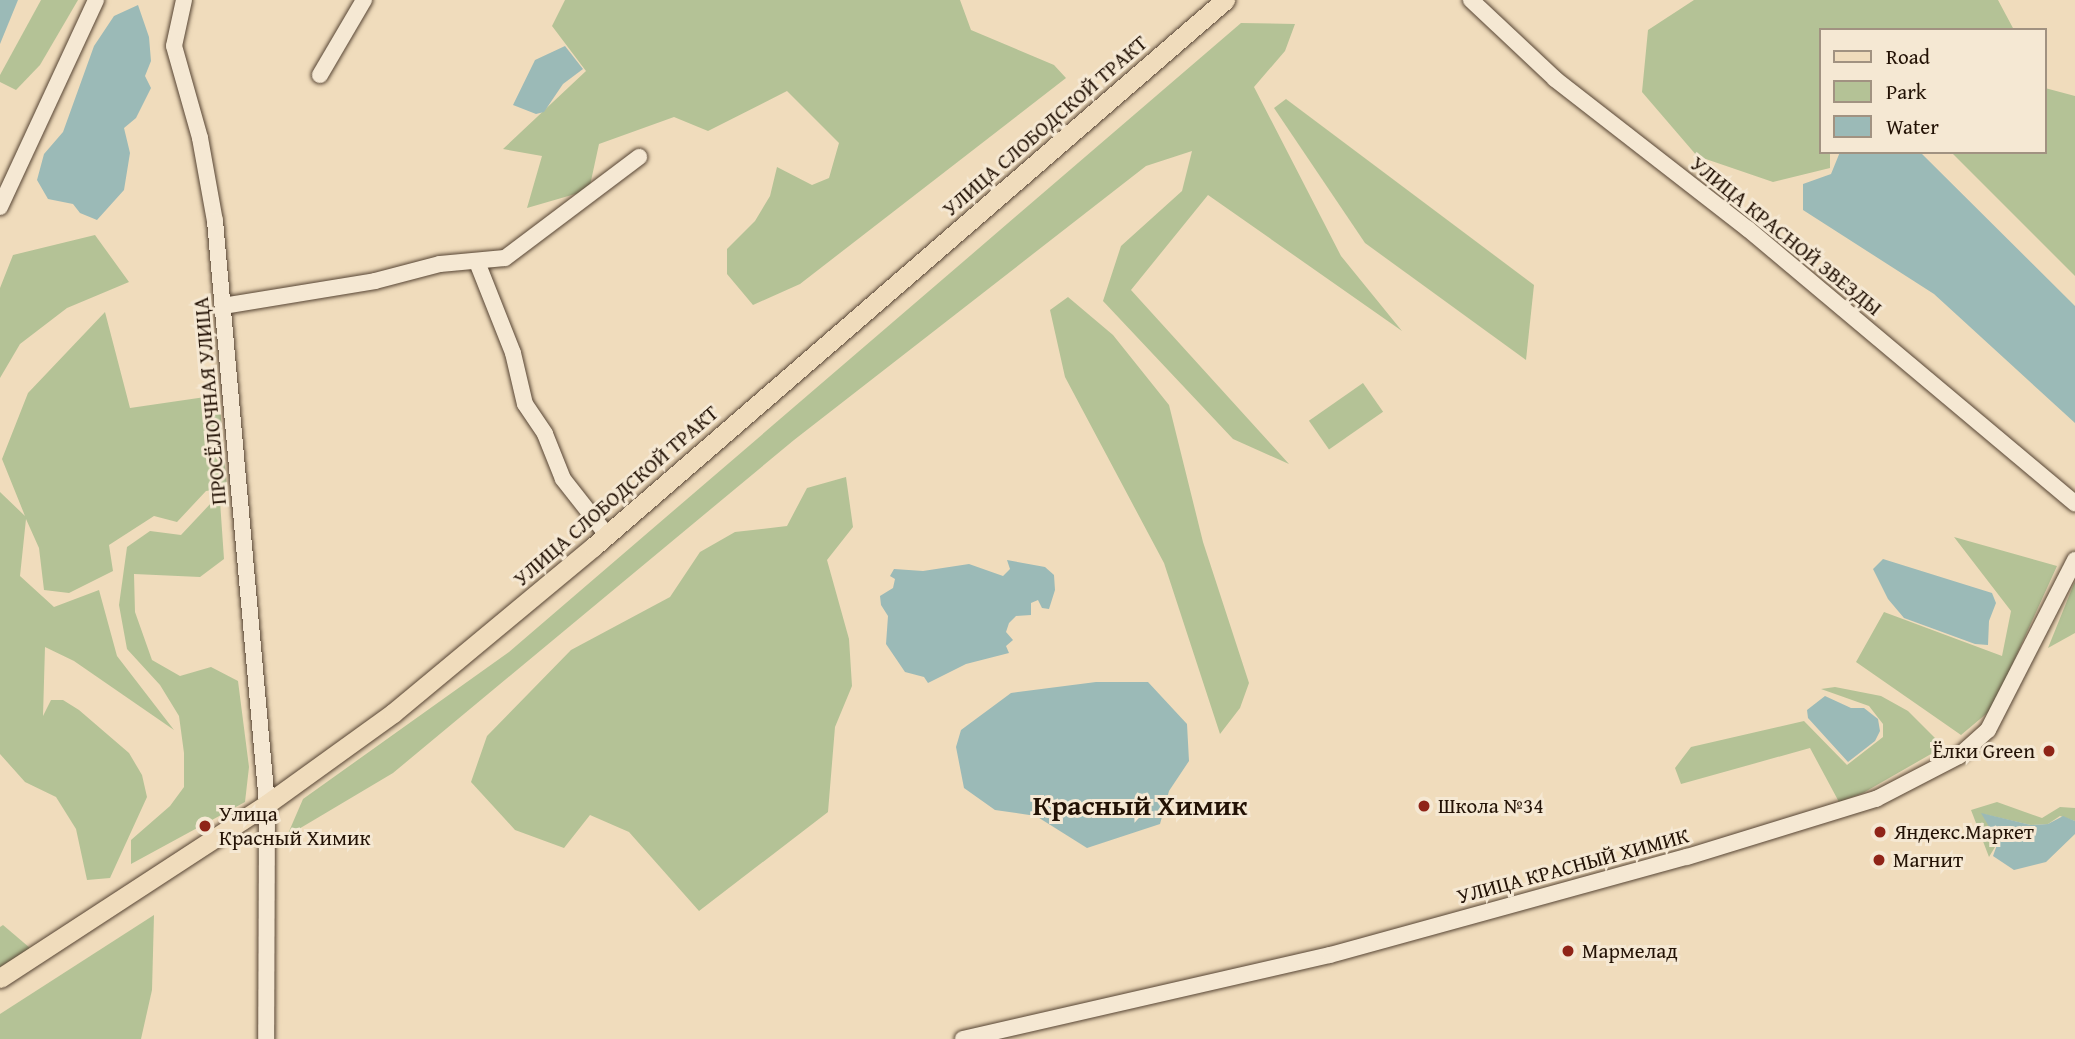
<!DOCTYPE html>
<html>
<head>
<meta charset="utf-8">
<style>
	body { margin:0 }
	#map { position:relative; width:2075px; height:1039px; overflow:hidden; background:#f0dcbc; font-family:"Gentium Book Plus",serif }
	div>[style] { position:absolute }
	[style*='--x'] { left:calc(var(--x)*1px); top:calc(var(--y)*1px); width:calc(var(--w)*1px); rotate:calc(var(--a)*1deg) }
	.green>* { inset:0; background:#b4c296; transform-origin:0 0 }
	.water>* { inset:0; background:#9bbab7 }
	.roads { filter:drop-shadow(0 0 2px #564433) drop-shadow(0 0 2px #564433) }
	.minor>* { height:16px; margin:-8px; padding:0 8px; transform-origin:8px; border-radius:8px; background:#f5e8d3 }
	.major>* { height:19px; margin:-9.5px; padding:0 9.5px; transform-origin:9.5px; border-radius:9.5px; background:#f0dcbc }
	.dots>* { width:19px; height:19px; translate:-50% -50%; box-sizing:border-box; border:4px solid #f5e8d3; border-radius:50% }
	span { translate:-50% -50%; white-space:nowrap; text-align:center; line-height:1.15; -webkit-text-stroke:6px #f5e8d3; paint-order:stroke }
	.street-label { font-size:21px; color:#231205 }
	.poi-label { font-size:21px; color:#231205 }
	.right { translate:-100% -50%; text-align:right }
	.left { translate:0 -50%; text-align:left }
	.district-label { font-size:28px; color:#231205; font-weight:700 }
	.legend { position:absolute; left:1819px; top:28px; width:228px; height:126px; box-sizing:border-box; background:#f5e8d3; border:2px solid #a19281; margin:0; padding:9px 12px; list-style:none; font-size:21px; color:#231205 }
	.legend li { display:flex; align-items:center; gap:14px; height:35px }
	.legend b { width:35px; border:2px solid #a19281 }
</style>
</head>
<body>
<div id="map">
	<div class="green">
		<i style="clip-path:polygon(41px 0,78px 0,40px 65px,16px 90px,0 82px,0 75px)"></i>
		<i style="clip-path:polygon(565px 0,960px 0,971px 30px,1054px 65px,1066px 78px,800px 284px,753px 305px,727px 274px,727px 249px,755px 221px,770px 196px,777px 167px,812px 185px,829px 178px,839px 143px,787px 91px,708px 131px,674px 117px,599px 144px,589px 190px,527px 208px,542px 156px,503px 149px,586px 71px,552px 26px)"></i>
		<i style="clip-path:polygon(1694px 0,1998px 0,2014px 30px,1821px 30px,1821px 152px,1830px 152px,1830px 168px,1773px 182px,1697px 156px,1642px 92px,1648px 30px)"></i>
		<i style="clip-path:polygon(1241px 23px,1295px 24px,1285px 51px,1254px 87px,1341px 256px,1402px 331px,1208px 195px,1131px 290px,1289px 464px,1233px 439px,1103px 301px,1121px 246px,1182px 191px,1192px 151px,1146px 166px,794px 440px,393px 773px,287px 836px,303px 799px,509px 652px)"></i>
		<i style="clip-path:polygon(2045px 88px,2075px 96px,2075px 276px,1951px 152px,2045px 152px)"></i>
		<i style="clip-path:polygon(1286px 99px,1534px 285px,1526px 360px,1365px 243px,1274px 108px)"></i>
		<i style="clip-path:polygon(95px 235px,129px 282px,67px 308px,20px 344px,0 378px,0 288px,13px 255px)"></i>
		<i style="clip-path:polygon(1068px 297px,1113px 335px,1169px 405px,1203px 542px,1249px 683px,1240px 708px,1220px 734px,1164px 563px,1065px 377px,1050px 310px)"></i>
		<i style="clip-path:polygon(105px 312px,130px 408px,219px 395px,227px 488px,206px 491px,177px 522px,154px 516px,109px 545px,113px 571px,69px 593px,44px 590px,39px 548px,26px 519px,20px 576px,54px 607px,99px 590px,117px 656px,174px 730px,74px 661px,45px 647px,43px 716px,51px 700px,63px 700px,79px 710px,129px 753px,142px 775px,147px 797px,110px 878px,87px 880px,76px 829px,56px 797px,25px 782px,0 754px,0 492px,25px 516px,2px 459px,28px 393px)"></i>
		<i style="left:1363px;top:383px;width:35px;height:66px;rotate:55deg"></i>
		<i style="clip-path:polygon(846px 477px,853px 527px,827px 560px,849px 639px,852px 686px,835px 727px,828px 812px,699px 911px,629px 832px,590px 815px,564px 848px,515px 830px,471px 782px,487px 736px,571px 650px,670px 597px,700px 552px,735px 532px,787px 526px,807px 488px)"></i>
		<i style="clip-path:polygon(220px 501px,224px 559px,200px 577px,134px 574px,135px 612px,152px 660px,180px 676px,211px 667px,238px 681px,249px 767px,245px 802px,131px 864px,131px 840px,170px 806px,184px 787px,184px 753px,179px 716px,160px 685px,127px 649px,119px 605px,127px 547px,150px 531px,181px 535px,212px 502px)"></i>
		<i style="clip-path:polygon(1954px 537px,2057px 566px,1992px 709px,1961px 735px,1856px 662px,1884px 612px,2002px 656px,2011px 611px)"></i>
		<i style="clip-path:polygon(2075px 581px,2075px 633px,2048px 648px)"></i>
		<i style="clip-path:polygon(1835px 687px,1881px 696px,1908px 711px,1936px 739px,1938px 750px,1863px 793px,1839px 802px,1810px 748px,1681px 784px,1675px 768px,1691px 747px,1804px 721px,1847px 765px,1883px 737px,1883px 724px,1869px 706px,1821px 689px)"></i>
		<i style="clip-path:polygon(1997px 802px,2042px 818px,2060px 807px,2075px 808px,2075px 821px,2060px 816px,2048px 824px,2031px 825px,1983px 814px,1998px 842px,1989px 857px,1971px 810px)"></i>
		<i style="clip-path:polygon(154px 915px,152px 990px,141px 1039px,0 1039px,0 1014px)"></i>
		<i style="clip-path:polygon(3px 925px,30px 948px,0 967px,0 927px)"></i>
	</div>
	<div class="water">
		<i style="clip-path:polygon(0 0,18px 0,0 44px)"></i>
		<i style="clip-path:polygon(138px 5px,149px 37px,151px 61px,145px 76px,151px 88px,136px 118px,124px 128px,130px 153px,124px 190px,97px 220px,80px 213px,73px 204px,48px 199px,37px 180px,44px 154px,63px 132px,94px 46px,114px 16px)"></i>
		<i style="clip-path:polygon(565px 46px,583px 69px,563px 84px,544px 112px,536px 114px,513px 105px,535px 60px)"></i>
		<i style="clip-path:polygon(1840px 152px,1920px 152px,2075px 306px,2075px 423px,1934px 294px,1803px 210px,1803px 184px,1831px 174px)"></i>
		<i style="clip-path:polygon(1883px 559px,1992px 593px,1996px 603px,1989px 621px,1988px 645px,1975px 644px,1904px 618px,1888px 599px,1873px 569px)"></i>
		<i style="clip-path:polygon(1007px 560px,1045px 567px,1054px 575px,1055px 590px,1049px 609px,1042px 608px,1038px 600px,1031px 603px,1031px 615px,1016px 616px,1009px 623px,1006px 632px,1013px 640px,1006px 646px,1009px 653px,966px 664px,928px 683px,924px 677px,905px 672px,886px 644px,888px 616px,881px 605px,880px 596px,893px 588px,895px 579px,890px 576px,894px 569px,923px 571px,969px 564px,1003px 576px,1010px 569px)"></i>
		<i style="clip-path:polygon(1096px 682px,1148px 682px,1187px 724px,1189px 761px,1169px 791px,1160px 824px,1087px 848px,1036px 816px,995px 810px,964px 788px,956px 747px,961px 730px,1011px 693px)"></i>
		<i style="clip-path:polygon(1825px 696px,1851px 708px,1864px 708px,1878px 719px,1880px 731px,1875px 741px,1848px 762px,1808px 718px,1807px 710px)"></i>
		<i style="clip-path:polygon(1981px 813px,2031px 825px,2048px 824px,2063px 816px,2075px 821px,2075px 834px,2046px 862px,2014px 870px,1993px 856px,1998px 842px)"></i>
	</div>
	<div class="roads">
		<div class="minor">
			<i style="--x:184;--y:0;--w:47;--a:102.3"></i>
			<i style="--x:174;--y:46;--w:96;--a:74.2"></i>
			<i style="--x:200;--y:138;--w:84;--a:79.8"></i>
			<i style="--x:215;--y:221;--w:585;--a:84.9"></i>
			<i style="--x:267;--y:804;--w:235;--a:90.2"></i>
			<i style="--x:1471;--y:0;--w:115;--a:43.2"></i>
			<i style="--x:1555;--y:79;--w:244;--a:37.9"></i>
			<i style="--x:1748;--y:229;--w:427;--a:40"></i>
			<i style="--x:320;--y:75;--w:87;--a:-59.6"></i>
			<i style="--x:0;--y:207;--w:228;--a:-65.1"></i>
			<i style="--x:477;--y:262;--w:98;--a:68.4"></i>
			<i style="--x:513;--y:353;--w:52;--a:76.8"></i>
			<i style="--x:525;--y:404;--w:36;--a:56"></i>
			<i style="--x:545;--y:434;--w:48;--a:68.2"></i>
			<i style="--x:563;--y:479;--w:71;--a:51.8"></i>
			<i style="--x:223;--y:306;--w:154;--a:-9.3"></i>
			<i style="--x:375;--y:281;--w:67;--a:-14.7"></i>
			<i style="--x:440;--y:264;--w:65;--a:-5.3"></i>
			<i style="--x:505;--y:258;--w:168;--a:-37"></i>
			<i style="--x:963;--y:1039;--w:376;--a:-12.9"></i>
			<i style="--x:1330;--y:955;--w:370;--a:-15.4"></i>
			<i style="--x:1687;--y:857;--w:198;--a:-17.1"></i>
			<i style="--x:1876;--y:799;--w:93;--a:-27.4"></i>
			<i style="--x:1959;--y:756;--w:39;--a:-42"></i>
			<i style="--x:1988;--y:730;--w:191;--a:-62.9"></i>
		</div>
		<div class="major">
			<i style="--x:0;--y:978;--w:319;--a:-33.1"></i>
			<i style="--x:267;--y:804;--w:155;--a:-35.8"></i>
			<i style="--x:393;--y:713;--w:260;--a:-39.7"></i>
			<i style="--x:593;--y:547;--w:836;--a:-40.88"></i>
		</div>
	</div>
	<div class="dots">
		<i style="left:2049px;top:751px;background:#8f2418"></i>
		<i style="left:1424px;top:806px;background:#8f2418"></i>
		<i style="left:205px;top:826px;background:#8f2418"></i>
		<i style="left:1880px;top:832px;background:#8f2418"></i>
		<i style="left:1879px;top:860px;background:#8f2418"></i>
		<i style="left:1568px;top:951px;background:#8f2418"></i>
	</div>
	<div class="street-label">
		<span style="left:1045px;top:126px;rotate:-41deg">УЛИЦА СЛОБОДСКОЙ ТРАКТ</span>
		<span style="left:1786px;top:236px;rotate:39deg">УЛИЦА КРАСНОЙ ЗВЕЗДЫ</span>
		<span style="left:210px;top:401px;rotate:-95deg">ПРОСЁЛОЧНАЯ УЛИЦА</span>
		<span style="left:616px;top:496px;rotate:-41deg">УЛИЦА СЛОБОДСКОЙ ТРАКТ</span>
		<span style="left:1573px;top:866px;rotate:-15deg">УЛИЦА КРАСНЫЙ ХИМИК</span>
	</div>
	<div class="poi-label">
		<span class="right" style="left:2035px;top:751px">Ёлки Green</span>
		<span class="left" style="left:1438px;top:806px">Школа №34</span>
		<span class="left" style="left:219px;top:826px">Улица<br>Красный Химик</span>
		<span class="left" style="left:1894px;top:832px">Яндекс.Маркет</span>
		<span class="left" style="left:1893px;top:860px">Магнит</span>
		<span class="left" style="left:1582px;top:951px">Мармелад</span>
	</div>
	<div class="district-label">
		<span style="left:1140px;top:805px">Красный Химик</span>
	</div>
	<ul class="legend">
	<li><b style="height:9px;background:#f0dcbc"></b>Road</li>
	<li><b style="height:19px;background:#b4c296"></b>Park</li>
	<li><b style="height:19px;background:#9bbab7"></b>Water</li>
	</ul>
</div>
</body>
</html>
